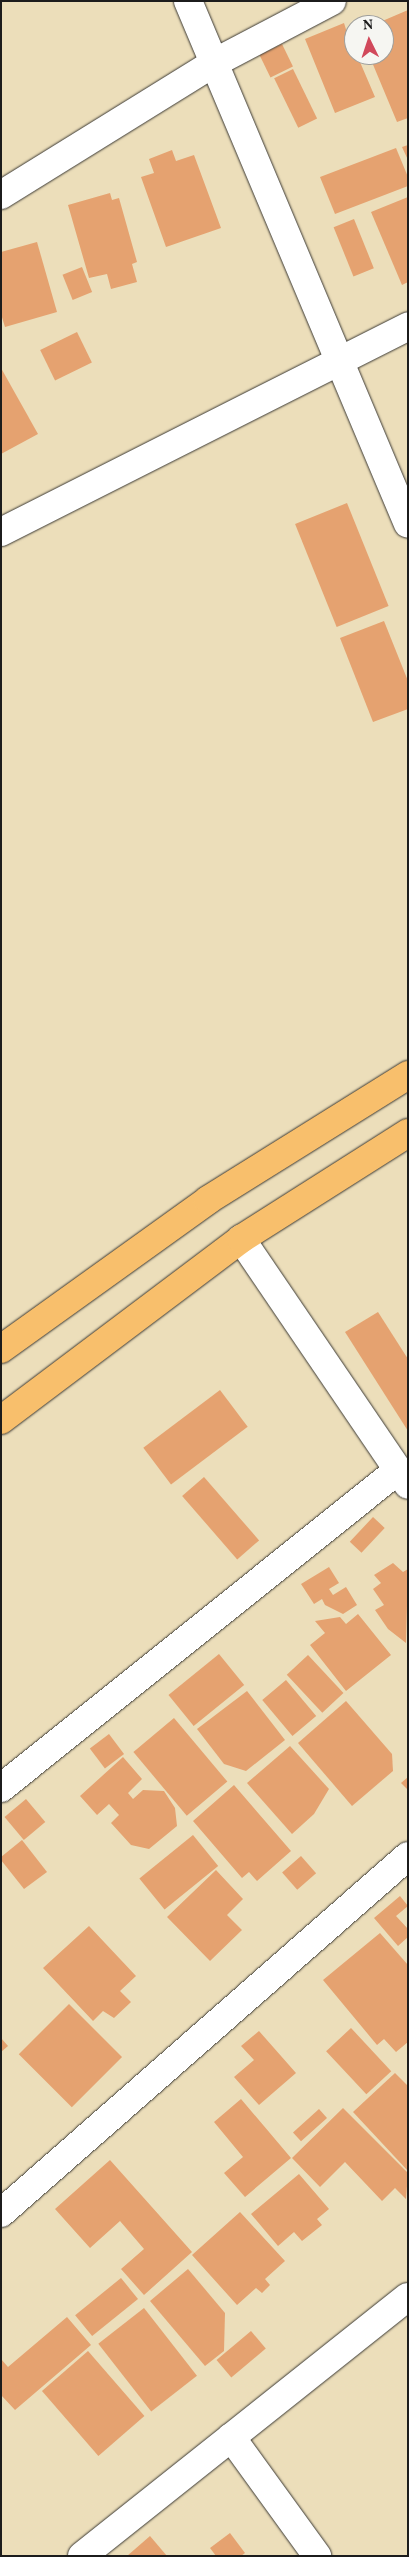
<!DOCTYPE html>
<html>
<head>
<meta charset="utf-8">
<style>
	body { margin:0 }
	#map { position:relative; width:409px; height:2557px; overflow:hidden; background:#ecdeba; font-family:Vollkorn,serif }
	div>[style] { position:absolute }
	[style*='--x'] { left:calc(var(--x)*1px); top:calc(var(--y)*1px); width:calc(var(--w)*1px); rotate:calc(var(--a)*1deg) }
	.building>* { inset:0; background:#e5a270; transform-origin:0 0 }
	.roads { filter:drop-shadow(0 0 1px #3b3934) drop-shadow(0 0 1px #3b3934) }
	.minor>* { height:28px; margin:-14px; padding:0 14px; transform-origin:14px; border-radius:14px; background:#fff }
	.major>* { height:28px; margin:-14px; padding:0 14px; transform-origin:14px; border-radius:14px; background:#f8bf6c }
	span { translate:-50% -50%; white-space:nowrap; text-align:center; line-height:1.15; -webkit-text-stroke:4px #f6f6f2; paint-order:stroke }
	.frame { position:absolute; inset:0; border:2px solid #1c1c1c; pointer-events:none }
	.north { position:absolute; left:344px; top:15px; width:50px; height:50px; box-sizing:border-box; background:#f6f6f2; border:1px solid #9f9f9c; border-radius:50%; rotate:356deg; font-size:14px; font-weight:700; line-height:20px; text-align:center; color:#1c1c1c }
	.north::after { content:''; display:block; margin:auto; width:18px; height:22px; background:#d1495b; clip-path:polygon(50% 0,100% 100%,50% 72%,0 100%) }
</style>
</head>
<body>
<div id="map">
	<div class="building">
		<i style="clip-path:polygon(408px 10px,408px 118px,397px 122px,369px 55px,384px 55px,384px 25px,373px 25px)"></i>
		<i style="clip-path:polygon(344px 23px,354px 55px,357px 55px,375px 97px,335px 113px,305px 39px)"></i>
		<i style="left:282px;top:44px;width:25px;height:25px;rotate:64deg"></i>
		<i style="left:293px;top:69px;width:55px;height:21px;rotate:64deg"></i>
		<i style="clip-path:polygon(408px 145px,408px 160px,402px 147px)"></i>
		<i style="clip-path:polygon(396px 148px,408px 177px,408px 186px,335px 214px,320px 177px)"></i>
		<i style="clip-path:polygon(172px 150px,176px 161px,194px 155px,221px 228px,166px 247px,141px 177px,154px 173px,149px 159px)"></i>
		<i style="clip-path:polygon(110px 193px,112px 200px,119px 198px,137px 262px,132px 264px,137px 282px,111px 289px,107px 274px,89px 278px,68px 205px)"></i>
		<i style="clip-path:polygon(408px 197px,408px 282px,402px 285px,371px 212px)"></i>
		<i style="left:354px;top:219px;width:53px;height:22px;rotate:68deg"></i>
		<i style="clip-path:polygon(37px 242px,57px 312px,5px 327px,1px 314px,1px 252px)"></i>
		<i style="left:82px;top:267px;width:27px;height:21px;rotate:68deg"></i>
		<i style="left:77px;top:332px;width:34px;height:41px;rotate:64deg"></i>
		<i style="clip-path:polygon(1px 368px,38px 434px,1px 454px)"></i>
		<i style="left:347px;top:503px;width:111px;height:56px;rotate:68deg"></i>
		<i style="clip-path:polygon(384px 621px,408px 681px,408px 709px,373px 722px,340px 638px)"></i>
		<i style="clip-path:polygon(378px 1312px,408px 1359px,408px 1431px,345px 1332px)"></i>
		<i style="left:220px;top:1390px;width:46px;height:96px;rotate:53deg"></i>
		<i style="left:204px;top:1477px;width:84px;height:29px;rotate:49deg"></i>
		<i style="left:373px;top:1517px;width:16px;height:34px;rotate:43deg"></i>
		<i style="clip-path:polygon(393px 1563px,403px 1572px,408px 1569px,406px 1643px,388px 1629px,375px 1610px,384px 1605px,373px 1589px,381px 1583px,374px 1575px)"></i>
		<i style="clip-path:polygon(329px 1567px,339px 1583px,329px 1589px,333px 1595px,346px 1587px,357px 1605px,343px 1614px,325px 1605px,322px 1599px,314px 1604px,301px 1584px)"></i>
		<i style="clip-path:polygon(358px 1614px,391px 1655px,346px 1691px,310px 1645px,325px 1633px,315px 1621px,340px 1617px,346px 1624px)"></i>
		<i style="left:219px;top:1654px;width:40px;height:65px;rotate:51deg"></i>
		<i style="left:308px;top:1655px;width:52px;height:29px;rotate:47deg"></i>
		<i style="left:286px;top:1680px;width:47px;height:31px;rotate:50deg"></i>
		<i style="clip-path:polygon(247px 1691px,285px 1740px,246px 1771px,224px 1764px,197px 1729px)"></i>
		<i style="clip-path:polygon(346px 1701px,392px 1754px,393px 1771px,352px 1806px,298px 1743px)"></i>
		<i style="left:174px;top:1718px;width:83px;height:53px;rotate:50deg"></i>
		<i style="left:109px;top:1734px;width:25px;height:24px;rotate:53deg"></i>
		<i style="clip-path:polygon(290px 1746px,329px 1789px,314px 1814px,292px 1834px,247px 1783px)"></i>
		<i style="clip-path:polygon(123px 1757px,142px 1779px,128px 1793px,133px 1799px,143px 1790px,164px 1791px,175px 1808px,177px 1826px,149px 1849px,131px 1845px,111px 1823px,119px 1815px,109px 1804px,97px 1815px,80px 1796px)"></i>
		<i style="clip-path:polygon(408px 1777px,408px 1790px,401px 1783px)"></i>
		<i style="clip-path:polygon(234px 1785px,291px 1851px,257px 1881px,249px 1872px,242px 1878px,193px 1821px)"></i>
		<i style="left:26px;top:1799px;width:30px;height:28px;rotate:50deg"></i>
		<i style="left:193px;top:1835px;width:40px;height:69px;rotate:51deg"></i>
		<i style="clip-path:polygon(22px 1840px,47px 1872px,24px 1889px,1px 1860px,1px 1857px)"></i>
		<i style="left:301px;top:1856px;width:23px;height:25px;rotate:49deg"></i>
		<i style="clip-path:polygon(216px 1870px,243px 1899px,227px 1915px,242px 1930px,210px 1961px,167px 1917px)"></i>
		<i style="clip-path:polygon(400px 1896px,408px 1906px,396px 1916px,408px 1929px,408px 1937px,398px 1946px,374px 1918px)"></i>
		<i style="clip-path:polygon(89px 1926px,136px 1976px,120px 1991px,131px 2002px,114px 2018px,103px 2011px,93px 2021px,43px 1968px)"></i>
		<i style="clip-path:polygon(380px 1933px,408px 1965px,408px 2042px,396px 2052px,384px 2039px,377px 2045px,323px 1980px)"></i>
		<i style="left:69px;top:2004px;width:75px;height:71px;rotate:45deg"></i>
		<i style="left:351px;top:2028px;width:59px;height:34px;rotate:47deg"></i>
		<i style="clip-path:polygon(259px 2031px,296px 2073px,259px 2105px,234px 2077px,254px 2060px,241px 2046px)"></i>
		<i style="clip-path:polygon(1px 2038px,8px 2046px,1px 2052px)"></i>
		<i style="clip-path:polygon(395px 2073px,408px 2086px,408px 2171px,353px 2112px)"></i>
		<i style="clip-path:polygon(241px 2099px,291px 2158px,245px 2197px,224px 2173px,243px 2157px,214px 2122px)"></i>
		<i style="clip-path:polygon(343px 2108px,408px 2173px,406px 2199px,395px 2188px,382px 2201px,345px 2162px,320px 2187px,292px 2158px)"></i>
		<i style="left:319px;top:2109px;width:12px;height:35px;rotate:48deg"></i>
		<i style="clip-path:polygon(110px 2160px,192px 2252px,144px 2295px,121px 2269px,144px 2249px,120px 2221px,90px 2248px,55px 2209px)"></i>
		<i style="clip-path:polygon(299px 2174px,329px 2209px,317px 2219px,322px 2225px,302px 2241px,294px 2232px,278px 2246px,251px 2214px)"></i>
		<i style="clip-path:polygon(240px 2212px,285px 2261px,265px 2279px,270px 2285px,262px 2293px,256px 2288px,237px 2305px,192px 2255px)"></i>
		<i style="clip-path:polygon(188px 2269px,225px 2313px,224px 2351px,205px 2366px,150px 2301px)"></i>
		<i style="left:121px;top:2278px;width:27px;height:59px;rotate:51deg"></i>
		<i style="left:144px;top:2308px;width:86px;height:58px;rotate:52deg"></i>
		<i style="clip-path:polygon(67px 2317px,91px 2345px,15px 2410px,1px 2395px,1px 2359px,8px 2367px)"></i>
		<i style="left:251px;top:2331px;width:23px;height:45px;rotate:50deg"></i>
		<i style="left:88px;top:2351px;width:86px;height:61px;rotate:49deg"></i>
		<i style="clip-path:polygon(230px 2533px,245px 2553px,241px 2556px,216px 2556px,210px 2548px)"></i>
		<i style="clip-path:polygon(150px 2536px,167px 2556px,127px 2556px)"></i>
	</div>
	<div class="roads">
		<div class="minor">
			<i style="--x:188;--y:1;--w:567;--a:67.19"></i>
			<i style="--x:1;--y:195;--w:251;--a:-31.8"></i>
			<i style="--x:214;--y:63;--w:133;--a:-27.7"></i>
			<i style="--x:1;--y:532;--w:456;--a:-26.8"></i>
			<i style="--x:241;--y:1239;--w:297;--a:55.8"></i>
			<i style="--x:1;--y:1788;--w:507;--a:-38.68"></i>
			<i style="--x:1;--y:2213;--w:541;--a:-41.26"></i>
			<i style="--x:231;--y:2437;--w:147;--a:54.1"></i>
			<i style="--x:82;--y:2556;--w:416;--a:-38.5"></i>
		</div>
		<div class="major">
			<i style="--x:1;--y:1349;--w:255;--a:-35.7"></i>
			<i style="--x:208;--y:1200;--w:236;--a:-32"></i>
			<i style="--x:1;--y:1420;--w:301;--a:-37"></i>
			<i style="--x:241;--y:1239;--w:198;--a:-32.4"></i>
		</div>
	</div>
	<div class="frame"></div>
	<div class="north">N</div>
</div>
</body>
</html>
